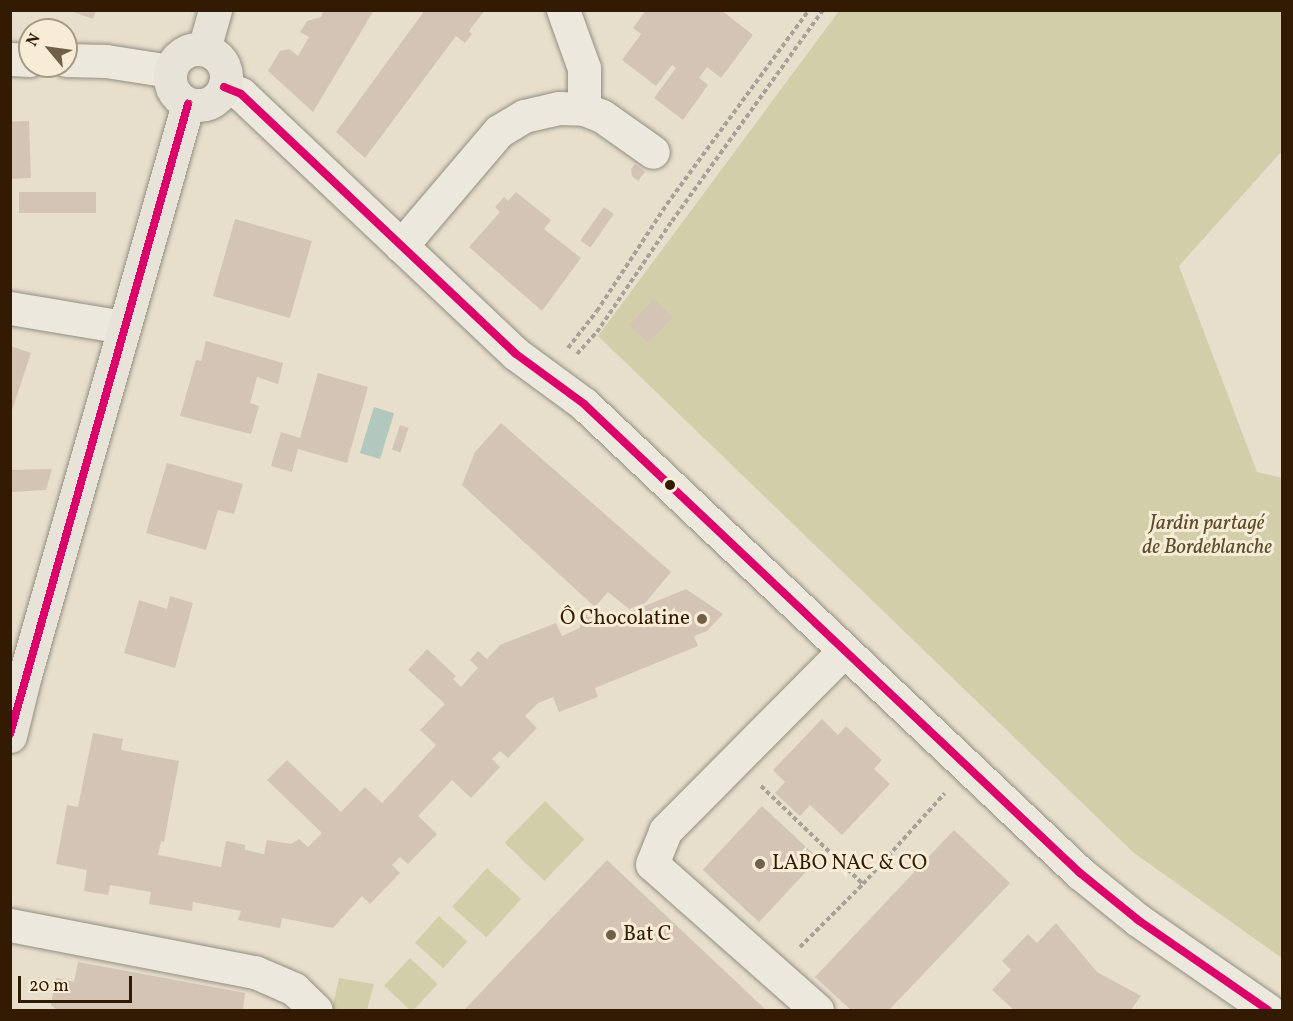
<!DOCTYPE html>
<html>
<head>
<meta charset="utf-8">
<style>
	body { margin:0 }
	#map { position:relative; width:1293px; height:1021px; overflow:hidden; background:#e7dfcc; font-family:Vollkorn,serif }
	div>[style] { position:absolute }
	[style*='--x'] { left:calc(var(--x)*1px); top:calc(var(--y)*1px); width:calc(var(--w)*1px); rotate:calc(var(--a)*1deg) }
	.green>* { inset:0; background:#d3ceaa; transform-origin:0 0 }
	.water>* { inset:0; background:#b2c7bd; transform-origin:0 0 }
	.building>* { inset:0; background:#d3c4b5; transform-origin:0 0 }
	.path>* { height:4px; margin-top:-2px; transform-origin:0; background:repeating-linear-gradient(90deg,#a7a197 0 4.5px,transparent 0 7.5px) }
	.roads { filter:drop-shadow(0 0 2px #958e80) drop-shadow(0 0 2px #958e80) }
	.minor>* { height:33px; margin:-16.5px; padding:0 16.5px; transform-origin:16.5px; border-radius:16.5px; background:#ece8de }
	.major>* { height:33px; margin:-16.5px; padding:0 16.5px; transform-origin:16.5px; border-radius:16.5px; background:#e8e3d9 }
	.major>.ring { margin:-16.5px; padding:0; box-sizing:content-box; background:none; border:33px solid #e8e3d9; border-radius:50% }
	.bus-1>* { height:8px; margin:-4px; padding:0 4px; transform-origin:4px; border-radius:4px; background:#dc006b }
	.dots>* { width:16px; height:16px; translate:-50% -50%; box-sizing:border-box; border:3px solid #f7edd7; border-radius:50% }
	span { translate:-50% -50%; white-space:nowrap; text-align:center; line-height:1.15; -webkit-text-stroke:6px #f7edd7; paint-order:stroke }
	.park-label { font-size:21px; color:#5d4d2c; font-style:italic }
	.poi-label { font-size:21px; color:#321b02 }
	.right { translate:-100% -50%; text-align:right }
	.left { translate:0 -50%; text-align:left }
	.frame { position:absolute; inset:0; border:12px solid #321b02; pointer-events:none }
	.north { position:absolute; left:18px; top:18px; width:60px; height:60px; box-sizing:border-box; background:#f7edd7; border:2px solid #a89982; border-radius:50%; rotate:299deg; font-size:16px; font-weight:700; line-height:24px; text-align:center; color:#321b02 }
	.north::after { content:''; display:block; margin:auto; width:21px; height:27px; background:#716049; clip-path:polygon(50% 0,100% 100%,50% 72%,0 100%) }
	.scale { position:absolute; left:18px; top:976px; width:114px; height:27px; box-sizing:border-box; border:3px solid #321b02; border-top:0; padding-left:8px; font-size:18px; line-height:21px; white-space:nowrap; color:#321b02; -webkit-text-stroke:4px #f7edd7; paint-order:stroke }
</style>
</head>
<body>
<div id="map">
	<div class="green">
		<i style="clip-path:polygon(839px 11px,1282px 11px,1282px 151px,1179px 266px,1257px 472px,1282px 478px,1282px 958px,1134px 853px,598px 336px)"></i>
		<i style="left:545px;top:801px;width:55px;height:58px;rotate:44deg"></i>
		<i style="left:487px;top:868px;width:46px;height:52px;rotate:42deg"></i>
		<i style="left:439px;top:916px;width:38px;height:36px;rotate:42deg"></i>
		<i style="left:410px;top:958px;width:38px;height:38px;rotate:43deg"></i>
		<i style="clip-path:polygon(339px 978px,374px 984px,367px 1010px,332px 1009px)"></i>
	</div>
	<div class="water">
		<i style="left:374px;top:407px;width:21px;height:48px;rotate:17deg"></i>
	</div>
	<div class="building">
		<i style="clip-path:polygon(68px 10px,96px 10px,93px 19px)"></i>
		<i style="clip-path:polygon(324px 10px,374px 10px,313px 112px,268px 71px,280px 51px,289px 49px,298px 56px,309px 37px,300px 32px,307px 21px,321px 17px)"></i>
		<i style="clip-path:polygon(425px 10px,485px 10px,469px 31px,472px 34px,465px 43px,456px 36px,365px 158px,336px 132px)"></i>
		<i style="clip-path:polygon(646px 10px,721px 10px,753px 35px,721px 78px,707px 67px,699px 78px,708px 85px,683px 120px,654px 98px,676px 68px,672px 65px,656px 86px,622px 60px,641px 34px,633px 28px)"></i>
		<i style="left:29px;top:121px;width:57px;height:19px;rotate:88deg"></i>
		<i style="clip-path:polygon(635px 164px,645px 172px,638px 181px,632px 176px,631px 169px)"></i>
		<i style="left:96px;top:192px;width:21px;height:77px;rotate:90deg"></i>
		<i style="clip-path:polygon(516px 192px,551px 220px,544px 229px,581px 258px,542px 311px,469px 247px,500px 212px,495px 207px,504px 197px,508px 201px)"></i>
		<i style="left:604px;top:207px;width:12px;height:41px;rotate:35deg"></i>
		<i style="left:235px;top:219px;width:80px;height:80px;rotate:16deg"></i>
		<i style="left:654px;top:299px;width:26px;height:36px;rotate:43deg"></i>
		<i style="clip-path:polygon(206px 341px,283px 363px,278px 384px,257px 377px,250px 403px,259px 406px,251px 434px,180px 416px,196px 360px,201px 361px)"></i>
		<i style="clip-path:polygon(10px 346px,31px 353px,11px 413px,10px 412px)"></i>
		<i style="clip-path:polygon(318px 373px,368px 387px,347px 463px,298px 449px,292px 472px,271px 466px,281px 432px,300px 438px)"></i>
		<i style="clip-path:polygon(501px 423px,671px 572px,645px 603px,629px 609px,608px 592px,595px 607px,462px 485px,475px 452px)"></i>
		<i style="left:400px;top:425px;width:9px;height:26px;rotate:18deg"></i>
		<i style="clip-path:polygon(167px 463px,243px 484px,234px 514px,218px 510px,206px 550px,146px 533px)"></i>
		<i style="clip-path:polygon(52px 469px,46px 490px,10px 492px,10px 470px)"></i>
		<i style="clip-path:polygon(686px 589px,723px 614px,707px 631px,694px 636px,698px 646px,595px 688px,598px 697px,559px 712px,553px 697px,538px 703px,525px 716px,537px 728px,508px 758px,500px 751px,492px 759px,500px 767px,471px 798px,452px 780px,418px 816px,437px 834px,408px 864px,400px 857px,392px 865px,400px 873px,370px 904px,362px 896px,333px 928px,282px 918px,280px 928px,238px 920px,241px 911px,193px 902px,192px 911px,149px 904px,151px 892px,110px 885px,108px 895px,84px 891px,87px 870px,56px 864px,67px 805px,78px 807px,93px 733px,123px 739px,121px 750px,179px 761px,164px 842px,161px 841px,158px 855px,221px 867px,226px 841px,245px 845px,245px 850px,264px 854px,267px 840px,291px 844px,299px 839px,308px 847px,322px 833px,267px 780px,287px 760px,341px 812px,365px 787px,382px 803px,436px 745px,420px 730px,445px 704px,408px 670px,427px 649px,456px 676px,453px 679px,461px 687px,478px 668px,470px 660px,478px 651px,487px 659px,500px 645px,556px 623px,562px 636px,580px 628px,580px 614px,595px 616px,599px 625px)"></i>
		<i style="clip-path:polygon(170px 596px,193px 603px,175px 668px,124px 653px,139px 600px,167px 609px)"></i>
		<i style="clip-path:polygon(822px 719px,838px 735px,846px 726px,882px 760px,874px 769px,890px 784px,842px 835px,810px 805px,800px 816px,775px 793px,785px 782px,773px 770px)"></i>
		<i style="left:762px;top:806px;width:77px;height:87px;rotate:43deg"></i>
		<i style="clip-path:polygon(954px 830px,1010px 883px,889px 1010px,851px 1010px,815px 977px)"></i>
		<i style="clip-path:polygon(607px 860px,766px 1010px,464px 1010px)"></i>
		<i style="clip-path:polygon(1056px 923px,1097px 972px,1141px 996px,1131px 1010px,1014px 1010px,992px 990px,1011px 970px,1002px 961px,1028px 934px,1037px 943px)"></i>
		<i style="clip-path:polygon(78px 962px,245px 993px,243px 1010px,57px 1010px,51px 1005px,56px 978px,74px 982px)"></i>
	</div>
	<div class="path">
		<i style="--x:568;--y:348;--w:47;--a:-51.9"></i>
		<i style="--x:597;--y:311;--w:128;--a:-56.8"></i>
		<i style="--x:667;--y:204;--w:240;--a:-53.8"></i>
		<i style="--x:577;--y:354;--w:30;--a:-48"></i>
		<i style="--x:597;--y:332;--w:134;--a:-56"></i>
		<i style="--x:672;--y:221;--w:259;--a:-54.4"></i>
		<i style="--x:761;--y:786;--w:141;--a:43.9"></i>
		<i style="--x:800;--y:947;--w:89;--a:-45"></i>
		<i style="--x:863;--y:884;--w:122;--a:-48"></i>
	</div>
	<div class="roads">
		<div class="minor">
			<i style="--x:563;--y:10;--w:62;--a:70.1"></i>
			<i style="--x:584;--y:68;--w:41;--a:90"></i>
			<i style="--x:10;--y:59;--w:20;--a:3"></i>
			<i style="--x:66;--y:60;--w:40;--a:1.4"></i>
			<i style="--x:106;--y:61;--w:65;--a:8.9"></i>
			<i style="--x:224;--y:87;--w:18;--a:22"></i>
			<i style="--x:241;--y:94;--w:378;--a:43.4"></i>
			<i style="--x:516;--y:354;--w:84;--a:36.3"></i>
			<i style="--x:584;--y:404;--w:683;--a:43.4"></i>
			<i style="--x:1080;--y:873;--w:75;--a:39"></i>
			<i style="--x:1138;--y:920;--w:158;--a:34.7"></i>
			<i style="--x:401;--y:246;--w:151;--a:-49.6"></i>
			<i style="--x:499;--y:131;--w:29;--a:-31"></i>
			<i style="--x:524;--y:116;--w:36;--a:-13"></i>
			<i style="--x:559;--y:108;--w:25;--a:2"></i>
			<i style="--x:584;--y:109;--w:19;--a:21"></i>
			<i style="--x:602;--y:116;--w:62;--a:35.2"></i>
			<i style="--x:10;--y:308;--w:115;--a:9.5"></i>
			<i style="--x:10;--y:925;--w:249;--a:10.9"></i>
			<i style="--x:255;--y:972;--w:43;--a:23.6"></i>
			<i style="--x:294;--y:989;--w:30;--a:44"></i>
			<i style="--x:817;--y:1010;--w:220;--a:-138.5"></i>
			<i style="--x:652;--y:864;--w:35;--a:-68"></i>
			<i style="--x:665;--y:831;--w:252;--a:-45.2"></i>
		</div>
		<div class="major">
			<i class="ring" style="left:170px;top:49px;width:23px;height:23px"></i>
			<i style="--x:204;--y:49;--w:41;--a:-74.2"></i>
			<i style="--x:10;--y:736;--w:63;--a:-76.2"></i>
			<i style="--x:25;--y:675;--w:594;--a:-74.07"></i>
		</div>
	</div>
	<div class="bus-1">
		<i style="--x:224;--y:87;--w:18;--a:22"></i>
		<i style="--x:241;--y:94;--w:378;--a:43.4"></i>
		<i style="--x:516;--y:354;--w:84;--a:36.3"></i>
		<i style="--x:584;--y:404;--w:683;--a:43.4"></i>
		<i style="--x:1080;--y:873;--w:75;--a:39"></i>
		<i style="--x:1138;--y:920;--w:158;--a:34.7"></i>
		<i style="--x:10;--y:734;--w:655;--a:-74.22"></i>
	</div>
	<div class="dots">
		<i style="left:670px;top:485px;background:#321b02"></i>
		<i style="left:702px;top:619px;background:#716049"></i>
		<i style="left:760px;top:864px;background:#716049"></i>
		<i style="left:611px;top:935px;background:#716049"></i>
	</div>
	<div class="park-label">
		<span style="left:1207px;top:536px">Jardin partagé<br>de Bordeblanche</span>
	</div>
	<div class="poi-label">
		<span class="right" style="left:690px;top:619px">Ô Chocolatine</span>
		<span class="left" style="left:772px;top:864px">LABO NAC &amp; CO</span>
		<span class="left" style="left:623px;top:935px">Bat C</span>
	</div>
	<div class="frame"></div>
	<div class="north">N</div>
	<div class="scale">20 m</div>
</div>
</body>
</html>
